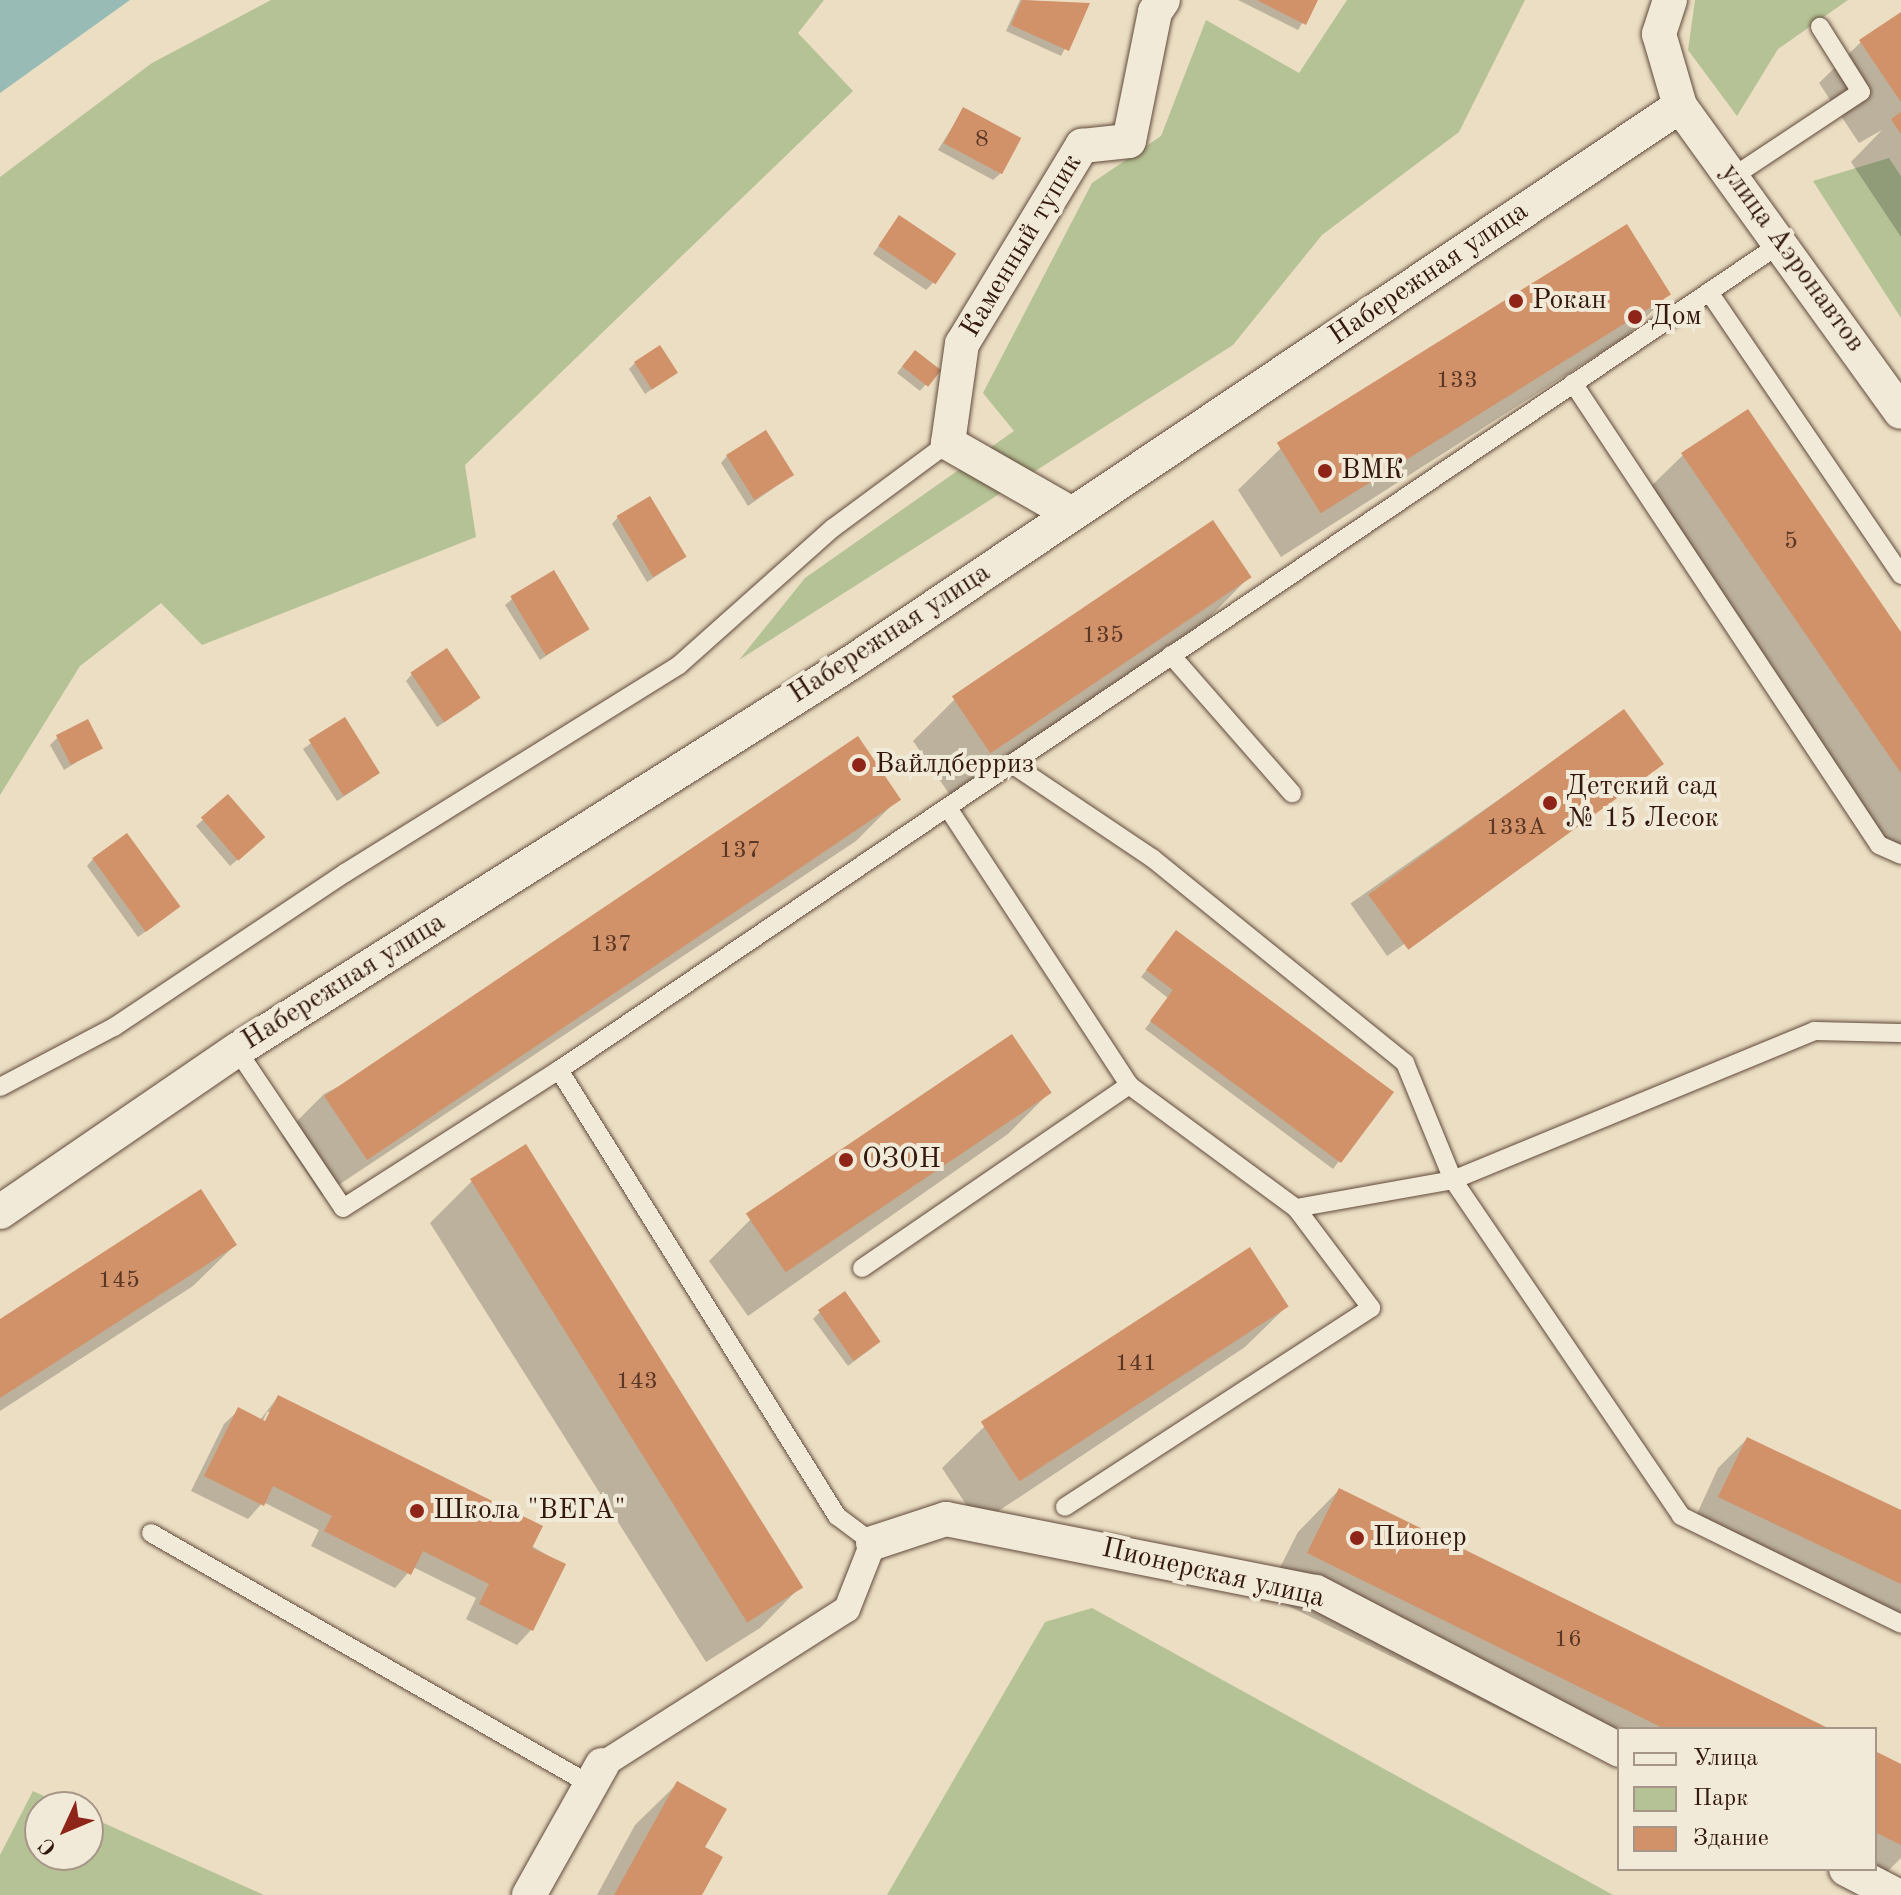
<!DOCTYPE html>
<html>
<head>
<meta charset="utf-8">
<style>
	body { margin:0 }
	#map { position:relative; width:1901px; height:1895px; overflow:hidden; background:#ebdec3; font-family:"Old Standard TT",serif }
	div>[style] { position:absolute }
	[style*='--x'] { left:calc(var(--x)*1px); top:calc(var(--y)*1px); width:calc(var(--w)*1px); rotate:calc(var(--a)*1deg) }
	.green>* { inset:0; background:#b5c295 }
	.water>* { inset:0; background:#98bcb5 }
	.shadow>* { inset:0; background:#0003; transform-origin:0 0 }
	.building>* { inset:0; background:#d19169; transform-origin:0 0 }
	.roads { filter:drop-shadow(0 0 2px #614a3b) drop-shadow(0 0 2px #614a3b) }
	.service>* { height:18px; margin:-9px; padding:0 9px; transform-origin:9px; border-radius:9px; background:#f2ead8 }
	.pedestrian>* { height:26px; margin:-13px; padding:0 13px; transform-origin:13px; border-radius:13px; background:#f2ead8 }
	.minor>* { height:34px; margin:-17px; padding:0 17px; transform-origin:17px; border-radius:17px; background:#f2ead8 }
	.dots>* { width:22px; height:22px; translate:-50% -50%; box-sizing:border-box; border:4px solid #f2ead8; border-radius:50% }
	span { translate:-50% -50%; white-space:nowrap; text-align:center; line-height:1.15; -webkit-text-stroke:8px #f2ead8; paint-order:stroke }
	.number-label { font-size:24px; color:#5a3625 }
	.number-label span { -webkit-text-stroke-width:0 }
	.street-label { font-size:28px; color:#33180e }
	.poi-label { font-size:28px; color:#33180e }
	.left { translate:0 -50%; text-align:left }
	.legend { position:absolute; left:1617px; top:1727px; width:260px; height:144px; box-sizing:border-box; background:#f2ead8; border:2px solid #a69687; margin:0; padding:10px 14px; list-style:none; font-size:24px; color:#33180e }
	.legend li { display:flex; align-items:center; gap:16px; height:40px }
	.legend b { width:40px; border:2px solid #a69687 }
	.north { position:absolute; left:24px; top:1791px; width:80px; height:80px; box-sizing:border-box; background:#f2ead8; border:2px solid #a69687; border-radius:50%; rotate:226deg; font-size:22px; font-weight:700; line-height:32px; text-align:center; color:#33180e }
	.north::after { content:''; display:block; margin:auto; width:28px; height:36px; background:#8f2418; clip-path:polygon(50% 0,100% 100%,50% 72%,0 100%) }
</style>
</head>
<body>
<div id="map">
	<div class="green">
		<i style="clip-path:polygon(271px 0,824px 0,798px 33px,853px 91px,465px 465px,476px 537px,202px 645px,161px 603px,80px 666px,0 795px,0 177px,152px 63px)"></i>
		<i style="clip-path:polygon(1347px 0,1525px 0,1459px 132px,1322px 235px,1233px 345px,739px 660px,805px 578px,1014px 431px,983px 393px,1092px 183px,1161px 136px,1206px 20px,1299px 73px)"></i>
		<i style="clip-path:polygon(1695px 0,1848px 0,1778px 49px,1737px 116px,1688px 50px)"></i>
		<i style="clip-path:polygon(1889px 158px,1901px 176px,1901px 318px,1813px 181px)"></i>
		<i style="clip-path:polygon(1092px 1608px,1613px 1895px,887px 1895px,1045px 1622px)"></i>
		<i style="clip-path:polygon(33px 1791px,68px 1807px,40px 1807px,40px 1855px,88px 1855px,88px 1816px,264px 1895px,0 1895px,0 1855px)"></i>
	</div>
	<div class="water">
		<i style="clip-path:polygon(0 0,130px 0,0 93px)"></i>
	</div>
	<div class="shadow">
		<i style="clip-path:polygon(1020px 0,1088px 4px,1061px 56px,1006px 31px)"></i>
		<i style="clip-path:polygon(1238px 0,1316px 0,1298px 30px)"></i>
		<i style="clip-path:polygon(1901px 15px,1901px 237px,1851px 162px,1882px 130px,1859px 143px,1819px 83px,1861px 42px)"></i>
		<i style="clip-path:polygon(963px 110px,1000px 174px,993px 180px,938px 150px)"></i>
		<i style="clip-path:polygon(899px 217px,933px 283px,926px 290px,873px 254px)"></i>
		<i style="clip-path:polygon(1626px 227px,1669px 294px,1627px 336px,1281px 557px,1238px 490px,1280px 449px)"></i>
		<i style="clip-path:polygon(908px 359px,938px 370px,920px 391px,897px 373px)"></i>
		<i style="clip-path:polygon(636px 362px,675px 373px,645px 394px,629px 369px)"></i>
		<i style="clip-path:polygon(1683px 455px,1901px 636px,1901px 856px,1882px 846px,1641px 496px)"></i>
		<i style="clip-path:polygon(727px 456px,792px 475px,748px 506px,721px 463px)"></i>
		<i style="clip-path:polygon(618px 517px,685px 557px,647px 582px,612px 524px)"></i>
		<i style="clip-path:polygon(1249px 577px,1208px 619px,950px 795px,913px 741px,955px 699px)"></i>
		<i style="clip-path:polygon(512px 599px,588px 628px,540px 660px,505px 605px)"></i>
		<i style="clip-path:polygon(412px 674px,472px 704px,437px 727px,406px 681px)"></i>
		<i style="left:1624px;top:712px;width:64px;height:334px;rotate:55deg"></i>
		<i style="clip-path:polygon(344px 720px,371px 779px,337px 801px,303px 749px)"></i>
		<i style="clip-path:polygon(57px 738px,101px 747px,64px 770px,50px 745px)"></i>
		<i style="clip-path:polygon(228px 797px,256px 844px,230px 866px,196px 826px)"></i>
		<i style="clip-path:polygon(898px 799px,856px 841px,322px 1196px,282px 1136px,324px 1094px)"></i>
		<i style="clip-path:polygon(93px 859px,171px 913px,138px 937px,87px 866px)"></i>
		<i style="clip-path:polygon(1176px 932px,1391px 1093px,1333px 1169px,1145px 1029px,1168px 998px,1141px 977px)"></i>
		<i style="clip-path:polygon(1050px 1092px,1008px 1134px,748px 1316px,709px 1261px,750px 1220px)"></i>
		<i style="clip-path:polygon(472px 1181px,801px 1586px,760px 1628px,706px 1662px,430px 1223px)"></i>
		<i style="clip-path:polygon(235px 1245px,193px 1286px,0 1411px,0 1321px)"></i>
		<i style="clip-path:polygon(1250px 1250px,1287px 1306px,1245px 1347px,979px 1524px,942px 1468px,984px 1427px)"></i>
		<i style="clip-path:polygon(820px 1312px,872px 1348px,848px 1366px,813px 1319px)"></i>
		<i style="clip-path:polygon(evenodd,278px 1397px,564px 1565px,531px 1630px,517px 1645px,466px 1619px,476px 1598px,413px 1567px,395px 1588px,311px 1546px,319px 1530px,263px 1502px,248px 1519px,191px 1491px,224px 1424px,239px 1410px,260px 1420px,278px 1397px,267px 1412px,272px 1412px,263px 1430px,259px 1429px,267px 1412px)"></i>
		<i style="clip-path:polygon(1747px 1439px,1901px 1512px,1901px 1619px,1691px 1527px,1718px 1468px)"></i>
		<i style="clip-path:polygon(1339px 1490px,1825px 1729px,1619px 1729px,1619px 1768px,1266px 1595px,1298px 1532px)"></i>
		<i style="clip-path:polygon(1875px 1753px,1901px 1766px,1901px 1858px,1868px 1891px,1824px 1869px,1875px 1869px)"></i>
		<i style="clip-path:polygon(677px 1784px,703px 1848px,700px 1895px,597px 1895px,635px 1825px)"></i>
	</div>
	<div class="building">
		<i style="clip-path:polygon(1022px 0,1090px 3px,1069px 51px,1011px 25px)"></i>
		<i style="clip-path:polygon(1257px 0,1318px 0,1306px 25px)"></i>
		<i style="clip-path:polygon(1901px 12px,1901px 102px,1859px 40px)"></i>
		<i style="left:963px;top:107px;width:66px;height:41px;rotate:28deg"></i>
		<i style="clip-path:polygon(1901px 112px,1901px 134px,1891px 119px)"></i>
		<i style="left:899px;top:215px;width:69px;height:37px;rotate:34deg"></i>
		<i style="left:1627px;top:224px;width:83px;height:413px;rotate:58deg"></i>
		<i style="left:660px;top:345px;width:33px;height:31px;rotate:57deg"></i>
		<i style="left:915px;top:350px;width:33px;height:21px;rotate:38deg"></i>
		<i style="clip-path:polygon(1748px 409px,1901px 632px,1901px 773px,1681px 453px)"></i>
		<i style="left:766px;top:430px;width:53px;height:47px;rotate:58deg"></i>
		<i style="left:650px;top:496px;width:71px;height:39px;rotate:59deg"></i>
		<i style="left:1213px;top:520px;width:69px;height:315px;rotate:56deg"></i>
		<i style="left:554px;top:570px;width:69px;height:51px;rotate:59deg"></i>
		<i style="left:447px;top:648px;width:60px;height:44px;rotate:56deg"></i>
		<i style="left:1624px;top:709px;width:68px;height:316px;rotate:54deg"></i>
		<i style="left:345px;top:717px;width:66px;height:43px;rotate:58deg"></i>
		<i style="left:88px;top:719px;width:33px;height:36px;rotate:63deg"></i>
		<i style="left:858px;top:736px;width:77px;height:644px;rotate:56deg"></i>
		<i style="left:228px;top:794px;width:57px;height:36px;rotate:49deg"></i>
		<i style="left:127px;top:833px;width:91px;height:43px;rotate:54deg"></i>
		<i style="clip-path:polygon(1176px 930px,1394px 1092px,1341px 1163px,1150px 1021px,1173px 990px,1146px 970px)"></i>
		<i style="left:1012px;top:1034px;width:71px;height:321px;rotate:56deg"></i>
		<i style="left:526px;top:1144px;width:523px;height:66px;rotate:58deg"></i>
		<i style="clip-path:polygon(201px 1189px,237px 1245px,0 1398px,0 1319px)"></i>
		<i style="left:1250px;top:1247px;width:71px;height:321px;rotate:57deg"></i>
		<i style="left:845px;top:1291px;width:62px;height:33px;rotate:55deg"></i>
		<i style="clip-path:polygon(278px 1395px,543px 1526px,532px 1548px,566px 1564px,533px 1631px,479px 1604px,489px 1584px,423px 1551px,411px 1575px,324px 1531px,332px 1516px,273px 1486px,264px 1506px,204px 1476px,238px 1407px,265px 1421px)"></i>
		<i style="clip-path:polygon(1747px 1437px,1901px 1510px,1901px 1584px,1718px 1497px)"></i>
		<i style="clip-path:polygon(1339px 1488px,1830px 1729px,1665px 1729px,1307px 1553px)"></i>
		<i style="clip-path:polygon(1875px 1751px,1901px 1764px,1901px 1845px,1875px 1832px)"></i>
		<i style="clip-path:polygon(677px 1781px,727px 1809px,705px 1847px,723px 1857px,702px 1895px,614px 1895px)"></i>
	</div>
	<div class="roads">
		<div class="service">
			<i style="--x:1734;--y:176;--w:152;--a:-33.5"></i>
			<i style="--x:1861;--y:92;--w:77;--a:-122.2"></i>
			<i style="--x:1709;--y:292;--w:342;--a:55.8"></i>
			<i style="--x:1573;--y:383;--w:554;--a:56.48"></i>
			<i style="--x:1879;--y:845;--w:24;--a:24"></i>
			<i style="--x:1171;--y:655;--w:184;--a:48.8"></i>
			<i style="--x:1012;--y:764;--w:169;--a:33.9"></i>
			<i style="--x:1152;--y:858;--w:326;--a:39"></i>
			<i style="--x:1405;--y:1063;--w:126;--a:67.7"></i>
			<i style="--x:1453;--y:1180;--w:406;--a:55.8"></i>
			<i style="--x:1681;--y:1516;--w:245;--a:26.1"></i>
			<i style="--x:948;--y:808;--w:331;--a:56.8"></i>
			<i style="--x:1129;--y:1085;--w:207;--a:36.4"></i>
			<i style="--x:1296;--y:1208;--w:125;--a:53.1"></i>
			<i style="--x:1371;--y:1308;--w:365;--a:147"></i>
			<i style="--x:237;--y:1050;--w:190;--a:56.1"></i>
			<i style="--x:343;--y:1208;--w:256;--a:-32.6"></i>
			<i style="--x:559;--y:1070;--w:1478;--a:-34.08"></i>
			<i style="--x:559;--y:1070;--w:526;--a:58.06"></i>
			<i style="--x:837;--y:1516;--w:45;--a:36.9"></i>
			<i style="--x:0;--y:1087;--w:129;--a:-27.8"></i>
			<i style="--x:114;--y:1027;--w:278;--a:-33.7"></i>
			<i style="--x:345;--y:873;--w:393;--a:-31.9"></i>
			<i style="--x:679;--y:665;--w:206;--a:-41.7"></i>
			<i style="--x:833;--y:528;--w:143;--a:-36.5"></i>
			<i style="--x:1296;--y:1208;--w:159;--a:-10.1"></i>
			<i style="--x:1453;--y:1180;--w:391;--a:-22.4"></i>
			<i style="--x:1814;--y:1031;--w:87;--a:1.3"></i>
			<i style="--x:862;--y:1268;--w:324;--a:-34.4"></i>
			<i style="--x:151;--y:1533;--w:507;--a:29.8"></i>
		</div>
		<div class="pedestrian">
			<i style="--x:602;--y:1765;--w:290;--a:-32.5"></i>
			<i style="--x:847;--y:1609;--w:71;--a:-68.5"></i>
		</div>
		<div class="minor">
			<i style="--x:1670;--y:0;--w:36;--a:108"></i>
			<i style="--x:1659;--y:34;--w:75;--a:73.7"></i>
			<i style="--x:1680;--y:106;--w:377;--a:54.2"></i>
			<i style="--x:1072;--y:514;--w:143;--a:-150.2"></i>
			<i style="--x:948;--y:443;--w:100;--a:-82"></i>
			<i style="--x:962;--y:344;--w:232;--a:-58.8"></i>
			<i style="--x:1082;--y:146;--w:47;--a:-6.1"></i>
			<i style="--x:1129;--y:141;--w:132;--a:-78.6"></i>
			<i style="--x:1155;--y:12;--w:14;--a:-56"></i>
			<i style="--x:0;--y:1212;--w:287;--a:-34.4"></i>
			<i style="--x:237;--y:1050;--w:727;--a:-32.25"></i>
			<i style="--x:852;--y:662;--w:997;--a:-33.88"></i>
			<i style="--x:873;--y:1543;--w:77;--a:-18.2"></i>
			<i style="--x:946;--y:1519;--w:377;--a:11.2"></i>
			<i style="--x:1316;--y:1592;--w:342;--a:27.5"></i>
			<i style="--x:1846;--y:1869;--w:56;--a:27.5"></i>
			<i style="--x:529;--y:1895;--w:149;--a:-60.7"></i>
		</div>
	</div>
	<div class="dots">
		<i style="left:1516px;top:301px;background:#8f2418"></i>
		<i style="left:1635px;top:317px;background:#8f2418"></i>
		<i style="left:1325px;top:471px;background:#8f2418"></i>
		<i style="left:859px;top:765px;background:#8f2418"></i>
		<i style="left:1550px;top:803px;background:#8f2418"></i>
		<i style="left:846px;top:1160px;background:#8f2418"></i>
		<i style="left:417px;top:1511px;background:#8f2418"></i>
		<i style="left:1357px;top:1538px;background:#8f2418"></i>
	</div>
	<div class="number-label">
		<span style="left:982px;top:141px">8</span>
		<span style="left:1457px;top:382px">133</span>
		<span style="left:1791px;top:543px">5</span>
		<span style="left:1103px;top:637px">135</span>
		<span style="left:1516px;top:829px">133А</span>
		<span style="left:740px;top:852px">137</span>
		<span style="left:611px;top:946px">137</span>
		<span style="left:119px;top:1282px">145</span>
		<span style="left:1136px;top:1365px">141</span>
		<span style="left:637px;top:1383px">143</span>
		<span style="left:1568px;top:1641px">16</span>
	</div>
	<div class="street-label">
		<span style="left:1022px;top:246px;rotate:-59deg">Каменный тупик</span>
		<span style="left:1792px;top:258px;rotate:54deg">улица Аэронавтов</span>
		<span style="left:1429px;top:274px;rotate:-34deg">Набережная улица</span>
		<span style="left:890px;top:634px;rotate:-33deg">Набережная улица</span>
		<span style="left:344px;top:982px;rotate:-32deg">Набережная улица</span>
		<span style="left:1213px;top:1574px;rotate:13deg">Пионерская улица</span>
	</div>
	<div class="poi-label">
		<span class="left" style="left:1532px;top:301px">Рокан</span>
		<span class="left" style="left:1651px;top:317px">Дом</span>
		<span class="left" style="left:1341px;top:471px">ВМК</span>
		<span class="left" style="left:875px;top:765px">Вайлдберриз</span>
		<span class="left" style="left:1566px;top:803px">Детский сад<br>№ 15 Лесок</span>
		<span class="left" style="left:862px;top:1160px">ОЗОН</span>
		<span class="left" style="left:433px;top:1511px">Школа "ВЕГА"</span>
		<span class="left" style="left:1373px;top:1538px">Пионер</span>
	</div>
	<ul class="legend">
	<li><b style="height:10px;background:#f2ead8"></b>Улица</li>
	<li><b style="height:22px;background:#b5c295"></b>Парк</li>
	<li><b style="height:22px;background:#d19169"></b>Здание</li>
	</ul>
	<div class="north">С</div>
</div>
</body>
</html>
